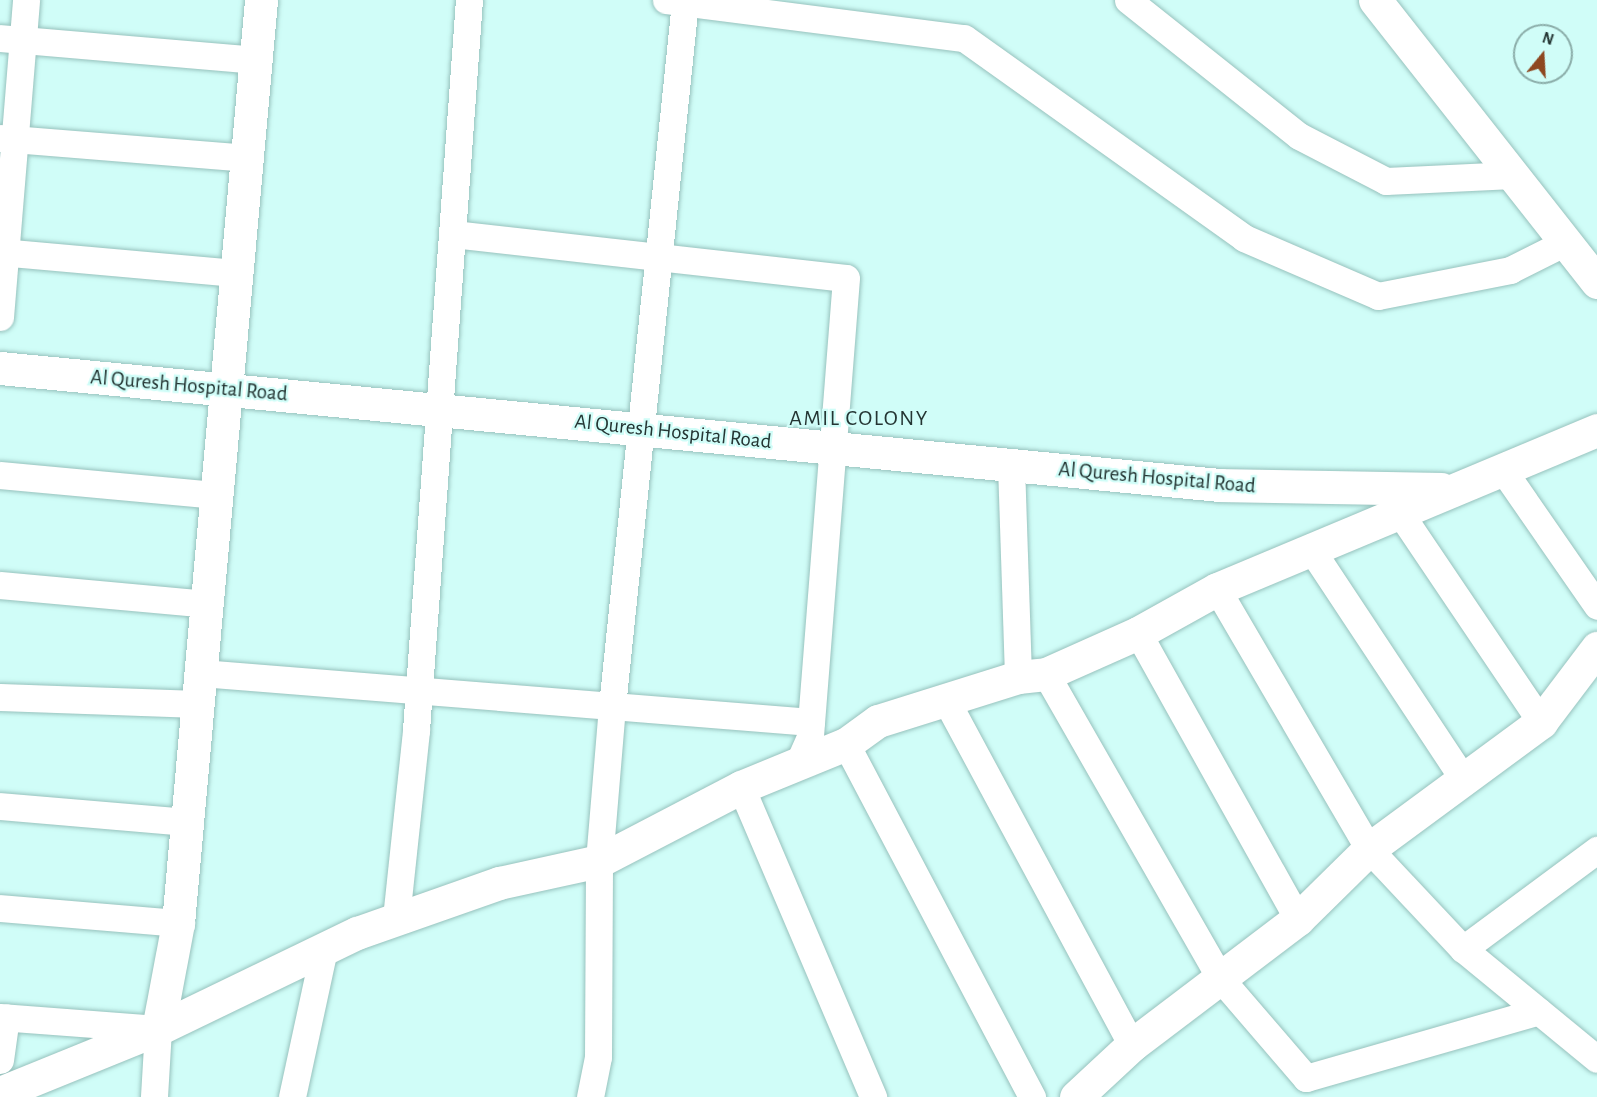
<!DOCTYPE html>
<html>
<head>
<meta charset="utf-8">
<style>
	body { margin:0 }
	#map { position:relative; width:1597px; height:1097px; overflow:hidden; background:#d0fdf8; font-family:"Alegreya Sans",sans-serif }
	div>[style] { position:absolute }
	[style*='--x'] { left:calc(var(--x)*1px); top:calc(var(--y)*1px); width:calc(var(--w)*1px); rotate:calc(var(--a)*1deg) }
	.roads { filter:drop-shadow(0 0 2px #97c2bd) drop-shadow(0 0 2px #97c2bd) }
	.minor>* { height:27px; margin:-13.5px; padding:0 13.5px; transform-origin:13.5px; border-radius:13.5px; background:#fff }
	.tertiary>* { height:33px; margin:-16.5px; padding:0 16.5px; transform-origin:16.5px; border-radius:16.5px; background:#fff }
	span { translate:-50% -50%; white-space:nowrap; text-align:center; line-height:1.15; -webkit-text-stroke:4.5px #d0fdf8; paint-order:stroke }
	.street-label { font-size:21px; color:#243533 }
	.neighbourhood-label { font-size:22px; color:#243533; letter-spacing:1.5px }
	.north { position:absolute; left:1513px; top:24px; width:60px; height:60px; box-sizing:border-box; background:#d0fdf8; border:2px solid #8bada9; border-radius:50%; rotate:18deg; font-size:16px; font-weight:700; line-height:24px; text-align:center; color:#243533 }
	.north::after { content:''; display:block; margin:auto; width:21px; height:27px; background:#8e4821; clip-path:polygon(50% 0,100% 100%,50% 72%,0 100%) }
</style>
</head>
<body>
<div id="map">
	<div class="roads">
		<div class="minor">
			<i style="--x:666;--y:0;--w:300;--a:7.3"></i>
			<i style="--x:964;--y:38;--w:344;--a:35.5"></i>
			<i style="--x:1244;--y:238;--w:146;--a:23.4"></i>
			<i style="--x:1378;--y:296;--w:135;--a:-11.1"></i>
			<i style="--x:1510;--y:270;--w:63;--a:-26.6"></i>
			<i style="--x:1128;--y:0;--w:218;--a:38.5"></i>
			<i style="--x:1299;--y:136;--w:98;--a:27.3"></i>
			<i style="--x:1386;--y:181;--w:127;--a:-2.7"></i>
			<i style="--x:0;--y:38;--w:256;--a:4.9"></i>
			<i style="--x:0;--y:138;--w:248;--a:4.6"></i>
			<i style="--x:453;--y:234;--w:395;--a:6.4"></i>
			<i style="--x:846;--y:278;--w:460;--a:94.5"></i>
			<i style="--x:810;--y:737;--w:30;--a:114"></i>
			<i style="--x:0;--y:252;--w:237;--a:5.1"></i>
			<i style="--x:0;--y:317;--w:318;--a:-85.3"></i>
			<i style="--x:1011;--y:465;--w:212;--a:88.1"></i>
			<i style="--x:1503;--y:470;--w:165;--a:55.3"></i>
			<i style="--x:0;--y:475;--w:218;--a:5.3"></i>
			<i style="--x:1400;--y:513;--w:252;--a:56"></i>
			<i style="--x:1311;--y:549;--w:277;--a:56.5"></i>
			<i style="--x:0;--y:585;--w:208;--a:5.2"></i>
			<i style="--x:1217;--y:589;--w:301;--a:59.7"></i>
			<i style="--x:1369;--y:849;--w:137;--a:46.8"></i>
			<i style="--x:1463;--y:949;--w:173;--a:39.4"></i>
			<i style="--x:1138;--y:633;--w:328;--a:60.8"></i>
			<i style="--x:201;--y:673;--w:612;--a:4.59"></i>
			<i style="--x:1046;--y:674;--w:350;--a:60.2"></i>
			<i style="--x:1220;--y:978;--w:132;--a:49.3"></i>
			<i style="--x:1306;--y:1078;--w:242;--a:-16"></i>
			<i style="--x:0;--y:697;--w:198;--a:2"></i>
			<i style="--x:946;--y:700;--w:392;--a:61.7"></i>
			<i style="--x:846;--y:744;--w:399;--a:62.2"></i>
			<i style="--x:741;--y:787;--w:337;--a:66.9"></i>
			<i style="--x:0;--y:806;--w:189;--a:4.9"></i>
			<i style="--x:0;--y:908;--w:179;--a:4.8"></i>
			<i style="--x:396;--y:918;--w:189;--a:-83.9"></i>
			<i style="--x:416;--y:730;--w:732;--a:-85.85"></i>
			<i style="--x:1463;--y:949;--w:167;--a:-36.5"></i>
			<i style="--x:0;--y:1017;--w:158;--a:4.3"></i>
			<i style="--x:158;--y:1029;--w:68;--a:93.4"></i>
			<i style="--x:0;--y:1060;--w:43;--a:-82.1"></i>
			<i style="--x:292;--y:1097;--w:151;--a:-77.8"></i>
			<i style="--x:590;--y:1097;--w:41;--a:-78.7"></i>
			<i style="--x:598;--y:1057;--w:196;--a:-89.7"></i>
			<i style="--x:599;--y:861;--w:156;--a:-85.2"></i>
			<i style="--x:612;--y:706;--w:708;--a:-84.08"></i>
		</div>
		<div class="tertiary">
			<i style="--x:1375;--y:0;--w:359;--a:51.8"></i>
			<i style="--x:0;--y:368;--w:1225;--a:5.48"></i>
			<i style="--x:1219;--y:485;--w:222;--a:1"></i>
			<i style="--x:158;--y:1029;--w:108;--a:-79.3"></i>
			<i style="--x:178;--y:923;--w:927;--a:-84.86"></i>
			<i style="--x:0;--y:1093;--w:170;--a:-22.1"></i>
			<i style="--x:158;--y:1029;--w:221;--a:-25.8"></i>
			<i style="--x:357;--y:933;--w:151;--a:-19.4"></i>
			<i style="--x:499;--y:883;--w:102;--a:-12.4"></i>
			<i style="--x:599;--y:861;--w:160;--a:-27.5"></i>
			<i style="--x:741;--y:787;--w:113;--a:-22.3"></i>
			<i style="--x:846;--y:744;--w:39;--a:-36"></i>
			<i style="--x:878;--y:721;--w:147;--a:-17.4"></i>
			<i style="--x:1018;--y:677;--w:28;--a:-6"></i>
			<i style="--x:1046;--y:674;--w:101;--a:-24"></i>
			<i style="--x:1138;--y:633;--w:90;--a:-29.1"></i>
			<i style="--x:1217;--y:589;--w:412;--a:-22.7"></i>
			<i style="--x:1076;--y:1097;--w:76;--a:-42.9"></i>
			<i style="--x:1132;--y:1045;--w:208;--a:-37.2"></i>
			<i style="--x:1298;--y:919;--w:100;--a:-44.6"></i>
			<i style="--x:1369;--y:849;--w:214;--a:-36.4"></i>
			<i style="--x:1541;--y:722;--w:93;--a:-52.9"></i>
		</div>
	</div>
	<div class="street-label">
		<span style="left:189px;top:386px;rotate:5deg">Al Quresh Hospital Road</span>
		<span style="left:673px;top:432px;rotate:6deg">Al Quresh Hospital Road</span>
		<span style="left:1157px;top:478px;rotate:5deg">Al Quresh Hospital Road</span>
	</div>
	<div class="neighbourhood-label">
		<span style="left:859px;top:419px">AMIL COLONY</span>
	</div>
	<div class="north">N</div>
</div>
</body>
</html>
